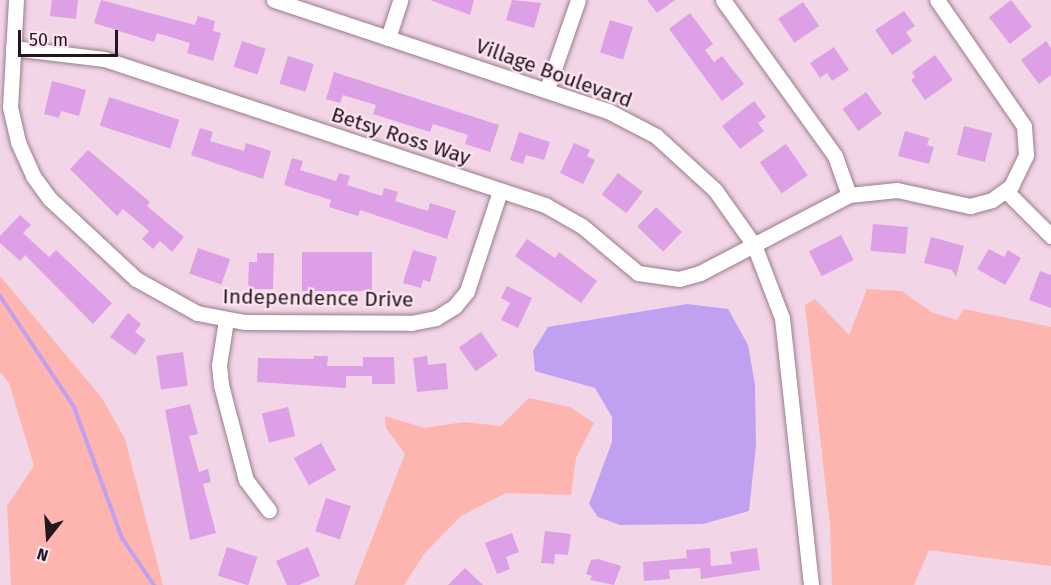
<!DOCTYPE html>
<style>
body{margin:0}
#map{position:relative;width:1051px;height:585px;overflow:hidden;background:#f2d5e6;font-family:"Fira Sans",sans-serif}
div>[style]{position:absolute}
[style*='--x']{left:calc(var(--x)*1px);top:calc(var(--y)*1px);width:calc(var(--w)*1px);rotate:calc(var(--a)*1deg)}
.green>*{inset:0;background:#feb5af}
.water>*{inset:0;background:#bfa0f1}
.stream>*{height:4px;margin:-2px;padding:0 2px;transform-origin:2px;border-radius:2px;background:#bfa0f1}
.building>*{inset:0;background:#dda0e7;transform-origin:0 0}
.roads{filter:drop-shadow(0 0 2px #987d8d) drop-shadow(0 0 2px #987d8d)}
.minor>*{height:15px;margin:-7.5px;padding:0 7.5px;transform-origin:7.5px;border-radius:7.5px;background:#fff}
span{translate:-50% -50%;white-space:nowrap;text-align:center;line-height:1.15;-webkit-text-stroke:4.5px #fce4f1;paint-order:stroke}
.street-label{font-size:21px;color:#22171d}
.north{position:absolute;left:18px;top:507px;width:60px;height:60px;-webkit-text-stroke:4px #fce4f1;paint-order:stroke;rotate:197deg;font-size:16px;font-weight:700;line-height:24px;text-align:center;color:#22171d}
.north::after{content:'';display:block;margin:auto;width:21px;height:27px;background:#22171d;clip-path:polygon(50% 0,100% 100%,50% 72%,0 100%)}
.scale{position:absolute;left:18px;top:30px;width:100px;height:27px;box-sizing:border-box;border:3px solid #22171d;border-top:0;padding-left:8px;font-size:18px;line-height:21px;white-space:nowrap;color:#22171d;-webkit-text-stroke:4px #fce4f1;paint-order:stroke}
</style>
<div id="map">
<div class="green">
<i style="clip-path:polygon(0 276px,102px 398px,125px 439px,163px 585px,11px 585px,7px 506px,34px 466px,9px 383px,0 372px)"></i>
<i style="clip-path:polygon(867px 289px,902px 291px,931px 312px,957px 320px,964px 309px,1051px 327px,1051px 566px,929px 550px,914px 585px,832px 585px,830px 524px,805px 305px,815px 299px,849px 335px)"></i>
<i style="clip-path:polygon(529px 398px,570px 407px,594px 423px,576px 458px,571px 495px,506px 493px,461px 516px,424px 554px,404px 585px,354px 585px,405px 454px,386px 428px,385px 416px,425px 428px,464px 422px,501px 426px)"></i>
</div>
<div class="water">
<i style="clip-path:polygon(687px 304px,728px 309px,748px 345px,755px 385px,756px 446px,749px 511px,703px 524px,620px 525px,598px 517px,589px 504px,612px 442px,612px 417px,595px 388px,535px 371px,533px 351px,548px 327px)"></i>
</div>
<div class="stream">
<i style="--x:0;--y:296;--w:133;--a:56.3"></i>
<i style="--x:74;--y:407;--w:140;--a:69.9"></i>
<i style="--x:122;--y:538;--w:57;--a:55.8"></i>
</div>
<div class="building">
<i style="clip-path:polygon(52px 0,78px 0,76px 19px,50px 16px)"></i>
<i style="clip-path:polygon(101px 0,195px 25px,198px 16px,215px 21px,213px 31px,221px 33px,213px 61px,187px 53px,190px 43px,157px 33px,154px 42px,94px 23px)"></i>
<i style="clip-path:polygon(430px 0,474px 0,470px 15px)"></i>
<i style="clip-path:polygon(512px 0,541px 3px,534px 28px,506px 20px)"></i>
<i style="clip-path:polygon(647px 0,675px 0,657px 13px)"></i>
<i style="left:1011px;top:0;width:34px;height:28px;rotate:52deg"></i>
<i style="left:803px;top:2px;width:29px;height:30px;rotate:56deg"></i>
<i style="clip-path:polygon(904px 11px,915px 26px,906px 32px,912px 41px,892px 55px,875px 30px)"></i>
<i style="clip-path:polygon(690px 13px,713px 44px,705px 50px,714px 62px,722px 56px,744px 84px,722px 101px,669px 29px)"></i>
<i style="left:610px;top:20px;width:24px;height:34px;rotate:17deg"></i>
<i style="left:242px;top:41px;width:25px;height:27px;rotate:18deg"></i>
<i style="clip-path:polygon(1046px 41px,1051px 48px,1051px 75px,1039px 84px,1021px 60px)"></i>
<i style="clip-path:polygon(834px 47px,849px 70px,832px 81px,827px 73px,820px 78px,810px 63px)"></i>
<i style="clip-path:polygon(935px 55px,953px 80px,925px 100px,911px 80px,915px 77px,912px 72px)"></i>
<i style="left:288px;top:56px;width:27px;height:29px;rotate:17deg"></i>
<i style="clip-path:polygon(334px 72px,499px 125px,490px 152px,465px 144px,468px 135px,433px 124px,430px 132px,373px 114px,376px 105px,343px 95px,340px 103px,326px 99px)"></i>
<i style="clip-path:polygon(52px 81px,86px 90px,79px 116px,61px 111px,59px 118px,44px 114px)"></i>
<i style="left:866px;top:92px;width:27px;height:29px;rotate:54deg"></i>
<i style="left:109px;top:97px;width:74px;height:30px;rotate:18deg"></i>
<i style="clip-path:polygon(754px 101px,766px 117px,758px 123px,764px 131px,740px 149px,722px 126px)"></i>
<i style="left:964px;top:126px;width:29px;height:30px;rotate:14deg"></i>
<i style="clip-path:polygon(200px 128px,213px 132px,210px 141px,244px 151px,246px 143px,271px 151px,263px 179px,191px 155px)"></i>
<i style="clip-path:polygon(905px 131px,929px 138px,927px 145px,934px 147px,929px 164px,898px 156px)"></i>
<i style="clip-path:polygon(519px 132px,550px 142px,544px 160px,526px 155px,523px 164px,510px 160px)"></i>
<i style="clip-path:polygon(574px 143px,590px 150px,587px 156px,595px 160px,583px 184px,560px 173px)"></i>
<i style="left:786px;top:144px;width:38px;height:32px;rotate:55deg"></i>
<i style="clip-path:polygon(88px 150px,150px 202px,147px 206px,184px 237px,172px 252px,160px 241px,153px 249px,142px 239px,149px 231px,123px 209px,117px 216px,70px 169px)"></i>
<i style="clip-path:polygon(292px 158px,303px 161px,300px 170px,336px 181px,339px 173px,350px 176px,347px 185px,382px 196px,384px 188px,398px 192px,395px 201px,428px 211px,430px 203px,456px 211px,447px 239px,360px 210px,358px 216px,329px 207px,331px 200px,284px 185px)"></i>
<i style="left:618px;top:173px;width:31px;height:27px;rotate:37deg"></i>
<i style="left:656px;top:207px;width:36px;height:27px;rotate:44deg"></i>
<i style="clip-path:polygon(20px 215px,31px 225px,23px 233px,49px 257px,56px 250px,112px 303px,93px 324px,25px 255px,20px 261px,0 243px,0 236px)"></i>
<i style="left:873px;top:224px;width:35px;height:27px;rotate:5deg"></i>
<i style="left:841px;top:235px;width:28px;height:36px;rotate:63deg"></i>
<i style="clip-path:polygon(931px 237px,964px 246px,956px 277px,952px 270px,924px 263px)"></i>
<i style="clip-path:polygon(527px 239px,555px 258px,559px 252px,597px 281px,581px 303px,515px 256px)"></i>
<i style="left:198px;top:248px;width:34px;height:27px;rotate:19deg"></i>
<i style="clip-path:polygon(989px 249px,1004px 257px,1008px 250px,1021px 258px,1005px 285px,977px 269px)"></i>
<i style="clip-path:polygon(413px 250px,437px 257px,430px 282px,423px 280px,421px 288px,403px 283px)"></i>
<i style="left:302px;top:252px;width:70px;height:39px"></i>
<i style="clip-path:polygon(257px 253px,274px 253px,273px 289px,248px 289px,249px 262px,257px 262px)"></i>
<i style="clip-path:polygon(1040px 271px,1051px 275px,1051px 308px,1029px 300px)"></i>
<i style="clip-path:polygon(507px 286px,532px 298px,518px 328px,501px 320px,510px 303px,501px 298px)"></i>
<i style="clip-path:polygon(128px 313px,141px 324px,135px 332px,146px 340px,135px 355px,110px 337px)"></i>
<i style="left:481px;top:332px;width:29px;height:27px;rotate:55deg"></i>
<i style="left:183px;top:352px;width:34px;height:27px;rotate:82deg"></i>
<i style="clip-path:polygon(314px 356px,328px 356px,327px 366px,363px 366px,363px 357px,394px 357px,395px 384px,372px 384px,372px 376px,346px 376px,346px 388px,257px 382px,258px 358px,314px 359px)"></i>
<i style="clip-path:polygon(427px 356px,428px 365px,446px 363px,448px 389px,417px 392px,413px 358px)"></i>
<i style="clip-path:polygon(190px 404px,198px 434px,189px 436px,199px 472px,208px 469px,211px 482px,203px 484px,216px 533px,190px 540px,165px 410px)"></i>
<i style="left:288px;top:407px;width:30px;height:27px;rotate:76deg"></i>
<i style="left:321px;top:443px;width:31px;height:31px;rotate:61deg"></i>
<i style="left:326px;top:498px;width:26px;height:35px;rotate:18deg"></i>
<i style="clip-path:polygon(545px 531px,571px 534px,568px 555px,555px 554px,554px 564px,541px 563px)"></i>
<i style="clip-path:polygon(512px 533px,519px 552px,506px 557px,510px 569px,497px 574px,485px 543px)"></i>
<i style="left:227px;top:547px;width:32px;height:30px;rotate:18deg"></i>
<i style="clip-path:polygon(308px 547px,320px 576px,299px 585px,287px 585px,276px 561px)"></i>
<i style="clip-path:polygon(710px 548px,711px 566px,732px 564px,730px 552px,757px 548px,760px 570px,701px 579px,700px 568px,669px 570px,670px 579px,644px 581px,643px 562px,687px 558px,686px 550px)"></i>
<i style="clip-path:polygon(598px 559px,621px 566px,614px 585px,590px 580px,592px 576px,586px 574px,591px 560px)"></i>
<i style="clip-path:polygon(465px 568px,483px 585px,448px 585px)"></i>
</div>
<div class="roads">
<div class="minor">
<i style="--x:16;--y:0;--w:107;--a:93.2"></i>
<i style="--x:10;--y:107;--w:36;--a:77"></i>
<i style="--x:18;--y:142;--w:37;--a:66"></i>
<i style="--x:33;--y:176;--w:29;--a:54"></i>
<i style="--x:50;--y:199;--w:117;--a:42.9"></i>
<i style="--x:136;--y:279;--w:70;--a:29.1"></i>
<i style="--x:197;--y:313;--w:49;--a:10.6"></i>
<i style="--x:245;--y:322;--w:166;--a:0.3"></i>
<i style="--x:411;--y:323;--w:25;--a:-11"></i>
<i style="--x:436;--y:318;--w:22;--a:-32"></i>
<i style="--x:455;--y:306;--w:19;--a:-51"></i>
<i style="--x:467;--y:291;--w:105;--a:-71.7"></i>
<i style="--x:274;--y:0;--w:352;--a:18.4"></i>
<i style="--x:608;--y:111;--w:54;--a:27.5"></i>
<i style="--x:656;--y:136;--w:80;--a:42.5"></i>
<i style="--x:715;--y:190;--w:67;--a:54.7"></i>
<i style="--x:754;--y:245;--w:78;--a:69"></i>
<i style="--x:782;--y:318;--w:269;--a:83.8"></i>
<i style="--x:723;--y:0;--w:192;--a:54.3"></i>
<i style="--x:835;--y:156;--w:41;--a:70.3"></i>
<i style="--x:388;--y:38;--w:40;--a:-72"></i>
<i style="--x:13;--y:48;--w:92;--a:6.9"></i>
<i style="--x:104;--y:59;--w:465;--a:18.3"></i>
<i style="--x:545;--y:205;--w:43;--a:29.6"></i>
<i style="--x:582;--y:226;--w:73;--a:40"></i>
<i style="--x:638;--y:273;--w:41;--a:8.3"></i>
<i style="--x:679;--y:279;--w:22;--a:-16"></i>
<i style="--x:700;--y:273;--w:168;--a:-27.6"></i>
<i style="--x:849;--y:195;--w:48;--a:-5.9"></i>
<i style="--x:897;--y:190;--w:75;--a:12.4"></i>
<i style="--x:970;--y:206;--w:23;--a:-15"></i>
<i style="--x:992;--y:200;--w:24;--a:-36"></i>
<i style="--x:1011;--y:186;--w:34;--a:-64"></i>
<i style="--x:1026;--y:155;--w:29;--a:-94"></i>
<i style="--x:1024;--y:126;--w:153;--a:-124.6"></i>
<i style="--x:547;--y:89;--w:94;--a:-70.8"></i>
<i style="--x:1006;--y:191;--w:64;--a:45"></i>
<i style="--x:226;--y:320;--w:46;--a:98.8"></i>
<i style="--x:219;--y:365;--w:20;--a:84"></i>
<i style="--x:221;--y:385;--w:98;--a:75.3"></i>
<i style="--x:246;--y:480;--w:38;--a:53"></i>
</div>
</div>
<div class="street-label">
<span style="left:554px;top:73px;rotate:20deg">Village Boulevard</span>
<span style="left:401px;top:136px;rotate:18deg">Betsy Ross Way</span>
<span style="left:318px;top:298px;rotate:1deg">Independence Drive</span>
</div>
<div class="north">N</div>
<div class="scale">50 m</div>
</div>
